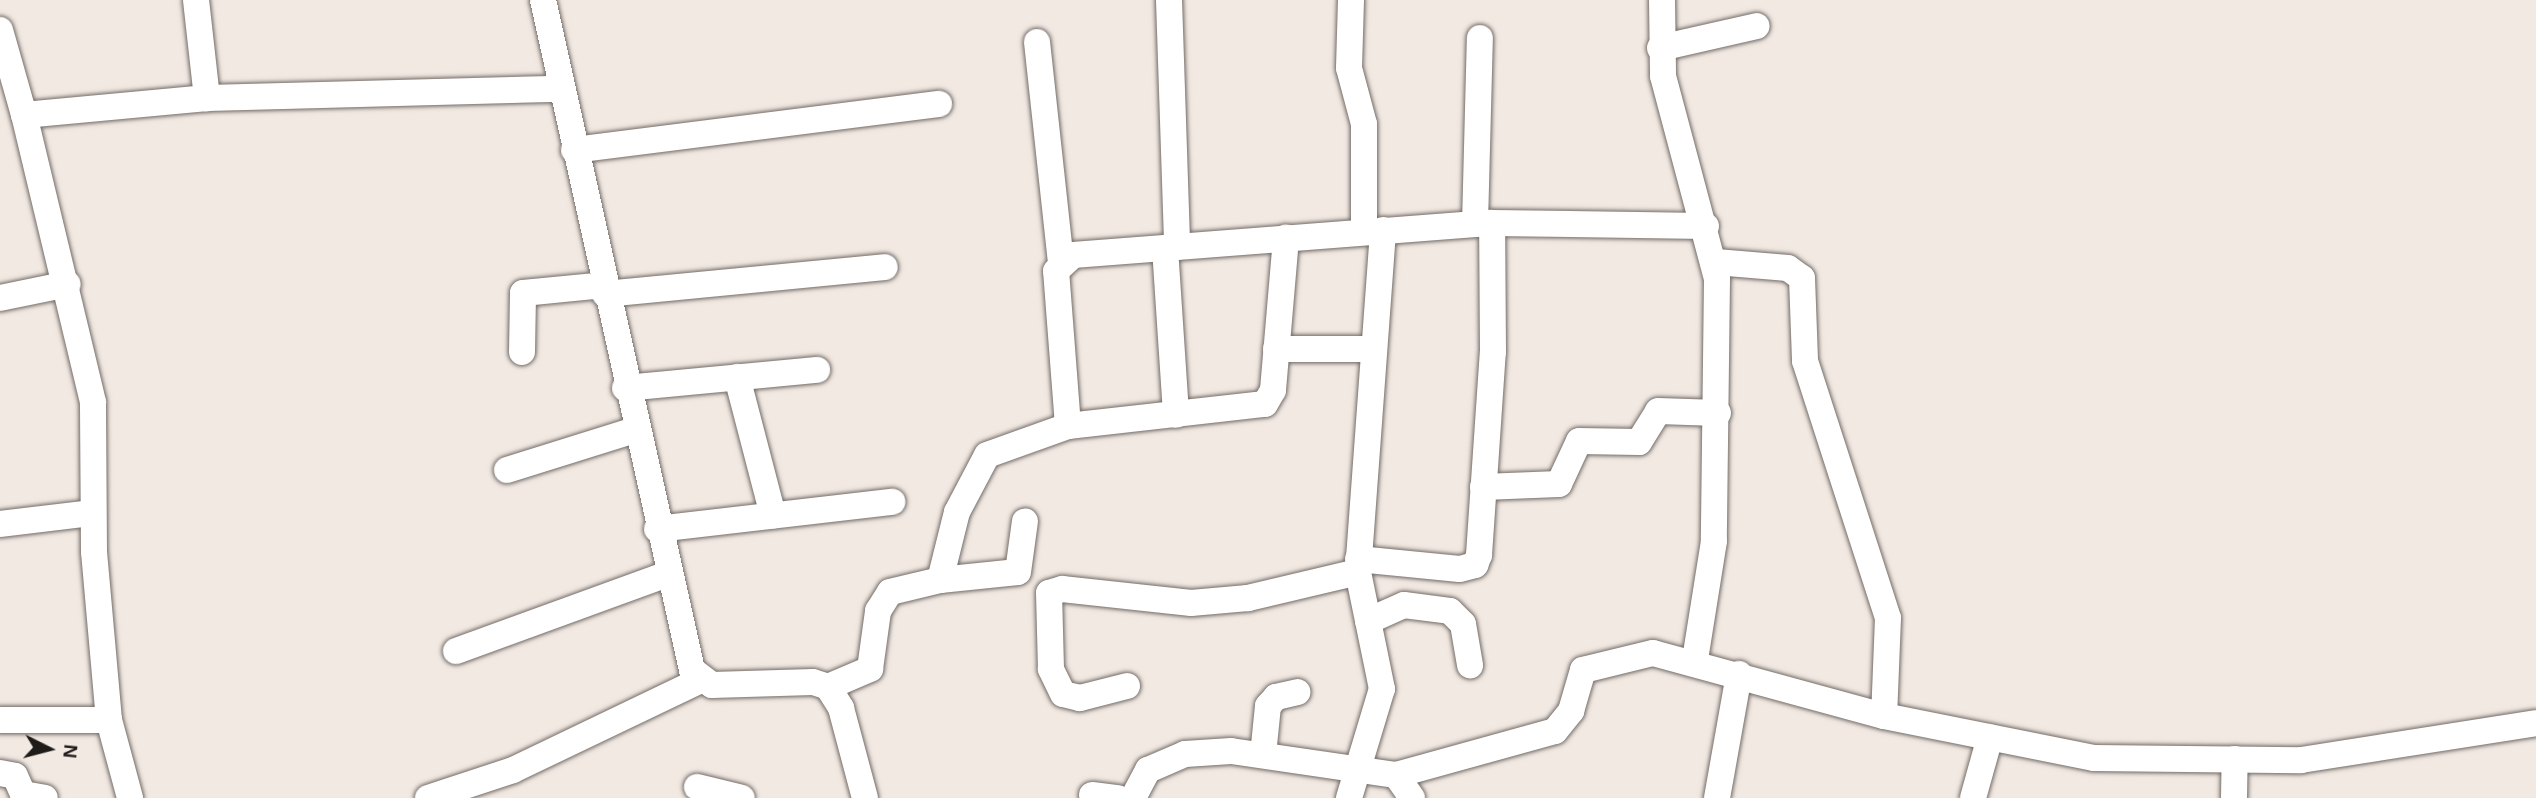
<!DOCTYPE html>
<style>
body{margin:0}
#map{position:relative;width:2536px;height:798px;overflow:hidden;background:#f2e9e3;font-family:Helvetica,sans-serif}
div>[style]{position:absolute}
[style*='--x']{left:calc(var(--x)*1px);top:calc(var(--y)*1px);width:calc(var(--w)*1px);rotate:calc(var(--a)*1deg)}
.roads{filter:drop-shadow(0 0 2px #736b66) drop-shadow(0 0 2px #736b66)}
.minor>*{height:26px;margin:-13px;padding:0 13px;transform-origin:13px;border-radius:13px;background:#fff}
span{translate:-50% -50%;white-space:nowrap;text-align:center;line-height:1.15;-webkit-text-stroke:6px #f2e9e3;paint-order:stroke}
.north{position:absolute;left:14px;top:714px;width:70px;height:70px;-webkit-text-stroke:5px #f2e9e3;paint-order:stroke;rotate:96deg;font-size:19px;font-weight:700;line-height:28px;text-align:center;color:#1e1b19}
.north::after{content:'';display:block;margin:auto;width:24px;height:32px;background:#1e1b19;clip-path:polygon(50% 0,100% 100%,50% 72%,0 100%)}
</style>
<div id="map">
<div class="roads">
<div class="minor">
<i style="--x:196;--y:0;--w:99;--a:83.6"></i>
<i style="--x:543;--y:0;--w:686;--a:77.46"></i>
<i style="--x:692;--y:670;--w:25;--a:37"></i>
<i style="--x:712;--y:685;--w:101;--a:-1.7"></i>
<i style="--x:813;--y:682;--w:16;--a:18"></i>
<i style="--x:828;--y:687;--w:25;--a:58"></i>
<i style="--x:841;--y:708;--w:93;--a:75.1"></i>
<i style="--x:1169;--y:0;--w:247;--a:88.1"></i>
<i style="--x:1351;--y:0;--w:68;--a:91.7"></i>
<i style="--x:1349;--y:68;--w:58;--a:75"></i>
<i style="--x:1364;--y:124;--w:108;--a:90"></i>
<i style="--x:1662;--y:0;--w:76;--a:89.2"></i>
<i style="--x:1663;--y:76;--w:210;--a:75.1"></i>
<i style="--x:1717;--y:279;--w:262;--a:90.7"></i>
<i style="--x:1714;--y:541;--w:121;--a:99.1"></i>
<i style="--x:0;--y:30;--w:88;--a:74.2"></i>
<i style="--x:1037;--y:42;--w:221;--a:83.8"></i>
<i style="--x:1660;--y:48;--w:99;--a:-12.8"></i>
<i style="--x:574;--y:150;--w:368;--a:-7.2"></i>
<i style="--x:1475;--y:224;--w:186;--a:-88.5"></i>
<i style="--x:1165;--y:248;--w:167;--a:86.2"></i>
<i style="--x:1716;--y:262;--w:72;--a:4.8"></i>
<i style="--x:1788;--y:268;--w:17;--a:36"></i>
<i style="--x:1802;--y:278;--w:83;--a:87.9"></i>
<i style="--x:1805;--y:361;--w:270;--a:72.1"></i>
<i style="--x:1888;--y:618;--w:98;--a:92.3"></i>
<i style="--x:605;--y:294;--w:281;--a:-5.5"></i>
<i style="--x:0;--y:298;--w:69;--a:-11.6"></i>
<i style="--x:1276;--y:349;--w:98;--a:0"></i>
<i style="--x:522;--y:352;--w:59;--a:-89"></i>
<i style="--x:523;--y:293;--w:81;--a:-5.6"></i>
<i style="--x:737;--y:377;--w:143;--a:75.4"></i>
<i style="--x:625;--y:388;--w:193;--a:-5.4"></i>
<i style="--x:1068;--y:426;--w:198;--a:-6.4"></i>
<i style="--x:1265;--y:404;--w:16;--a:-60"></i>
<i style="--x:1273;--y:390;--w:153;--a:-85.1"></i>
<i style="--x:507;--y:470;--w:134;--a:-17.4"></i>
<i style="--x:1483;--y:487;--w:76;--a:-2.3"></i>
<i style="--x:1559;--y:484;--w:47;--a:-65.1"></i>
<i style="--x:1579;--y:441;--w:60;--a:1"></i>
<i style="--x:1639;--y:442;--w:36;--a:-58"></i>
<i style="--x:1658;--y:411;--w:60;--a:1.9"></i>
<i style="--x:0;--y:524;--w:93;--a:-6.8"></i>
<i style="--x:657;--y:529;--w:237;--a:-6.6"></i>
<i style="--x:1358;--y:559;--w:102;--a:5.6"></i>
<i style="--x:1460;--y:569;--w:16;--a:-15"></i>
<i style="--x:1475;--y:565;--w:11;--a:-68"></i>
<i style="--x:1479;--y:555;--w:203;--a:-86.1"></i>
<i style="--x:1493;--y:352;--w:129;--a:-90.4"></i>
<i style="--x:940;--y:580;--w:78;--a:-5.9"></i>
<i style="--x:1018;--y:572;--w:51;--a:-82.2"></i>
<i style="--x:1368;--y:621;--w:39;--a:-24"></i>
<i style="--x:1404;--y:605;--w:46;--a:7.4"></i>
<i style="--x:1450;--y:611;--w:18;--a:45"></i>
<i style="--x:1463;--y:624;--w:42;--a:80.3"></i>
<i style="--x:456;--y:651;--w:225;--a:-20"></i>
<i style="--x:1127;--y:686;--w:49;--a:165.7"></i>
<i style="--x:1080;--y:698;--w:17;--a:-167"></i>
<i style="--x:1063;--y:694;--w:28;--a:-116"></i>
<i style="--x:1051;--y:669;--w:76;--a:-91.5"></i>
<i style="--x:1049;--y:593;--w:14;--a:-17"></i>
<i style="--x:1062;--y:589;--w:130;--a:6.2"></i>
<i style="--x:1191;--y:603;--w:57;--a:-5"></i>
<i style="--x:1248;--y:598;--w:113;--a:-13.3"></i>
<i style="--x:828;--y:687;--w:46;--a:-23.2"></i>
<i style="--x:870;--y:669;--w:59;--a:-82.1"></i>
<i style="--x:878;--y:611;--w:22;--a:-58"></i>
<i style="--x:890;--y:592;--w:51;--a:-13.5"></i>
<i style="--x:940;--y:580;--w:70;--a:-76"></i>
<i style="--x:957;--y:512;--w:64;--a:-62.2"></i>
<i style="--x:987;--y:455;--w:86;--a:-19.7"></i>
<i style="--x:1068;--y:426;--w:155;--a:-94.4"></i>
<i style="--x:1056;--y:271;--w:23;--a:-43"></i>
<i style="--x:1073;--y:255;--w:420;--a:-4.4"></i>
<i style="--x:1492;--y:223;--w:214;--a:0.8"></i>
<i style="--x:0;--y:720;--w:109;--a:0"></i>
<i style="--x:109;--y:720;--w:81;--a:74.9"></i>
<i style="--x:109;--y:720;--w:169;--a:-95.1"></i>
<i style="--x:94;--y:552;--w:150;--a:-90.4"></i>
<i style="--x:93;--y:402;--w:295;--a:-103.5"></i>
<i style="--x:24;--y:115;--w:184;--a:-5.3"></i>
<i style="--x:207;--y:98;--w:354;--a:-1.5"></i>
<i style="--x:1263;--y:755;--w:49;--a:-84.2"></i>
<i style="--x:1268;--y:706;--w:12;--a:-48"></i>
<i style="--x:1276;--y:697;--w:22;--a:-13"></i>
<i style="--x:0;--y:773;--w:15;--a:11"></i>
<i style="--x:15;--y:776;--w:20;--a:66"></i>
<i style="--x:23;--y:794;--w:22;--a:10"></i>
<i style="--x:1396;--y:775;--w:28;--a:55"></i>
<i style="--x:697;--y:787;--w:46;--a:13.7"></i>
<i style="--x:1092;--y:795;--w:26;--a:7"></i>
<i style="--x:428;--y:798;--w:89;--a:-18.2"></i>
<i style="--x:513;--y:770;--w:208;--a:-25.6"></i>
<i style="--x:1133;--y:798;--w:32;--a:-62"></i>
<i style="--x:1148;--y:770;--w:40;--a:-23.4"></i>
<i style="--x:1185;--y:754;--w:46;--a:-3.7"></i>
<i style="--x:1231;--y:751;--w:167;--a:8.3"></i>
<i style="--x:1396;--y:775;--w:165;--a:-15.5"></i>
<i style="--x:1555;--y:731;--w:26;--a:-51"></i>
<i style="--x:1571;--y:711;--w:43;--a:-73.7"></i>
<i style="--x:1583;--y:670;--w:72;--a:-13.7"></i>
<i style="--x:1653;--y:653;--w:239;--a:15.3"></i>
<i style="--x:1884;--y:716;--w:214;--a:11.3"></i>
<i style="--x:2094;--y:758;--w:207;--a:0.6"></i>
<i style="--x:2301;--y:760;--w:238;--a:-8.9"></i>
<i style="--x:1349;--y:798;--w:114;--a:-73.2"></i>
<i style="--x:1382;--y:689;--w:119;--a:-101.6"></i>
<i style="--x:1358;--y:572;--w:343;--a:-85.8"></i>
<i style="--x:1717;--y:798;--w:126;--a:-79.9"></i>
<i style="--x:1973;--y:798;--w:63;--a:-74.4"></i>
<i style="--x:2234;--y:798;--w:39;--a:-89"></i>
</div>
</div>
<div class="north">N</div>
</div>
